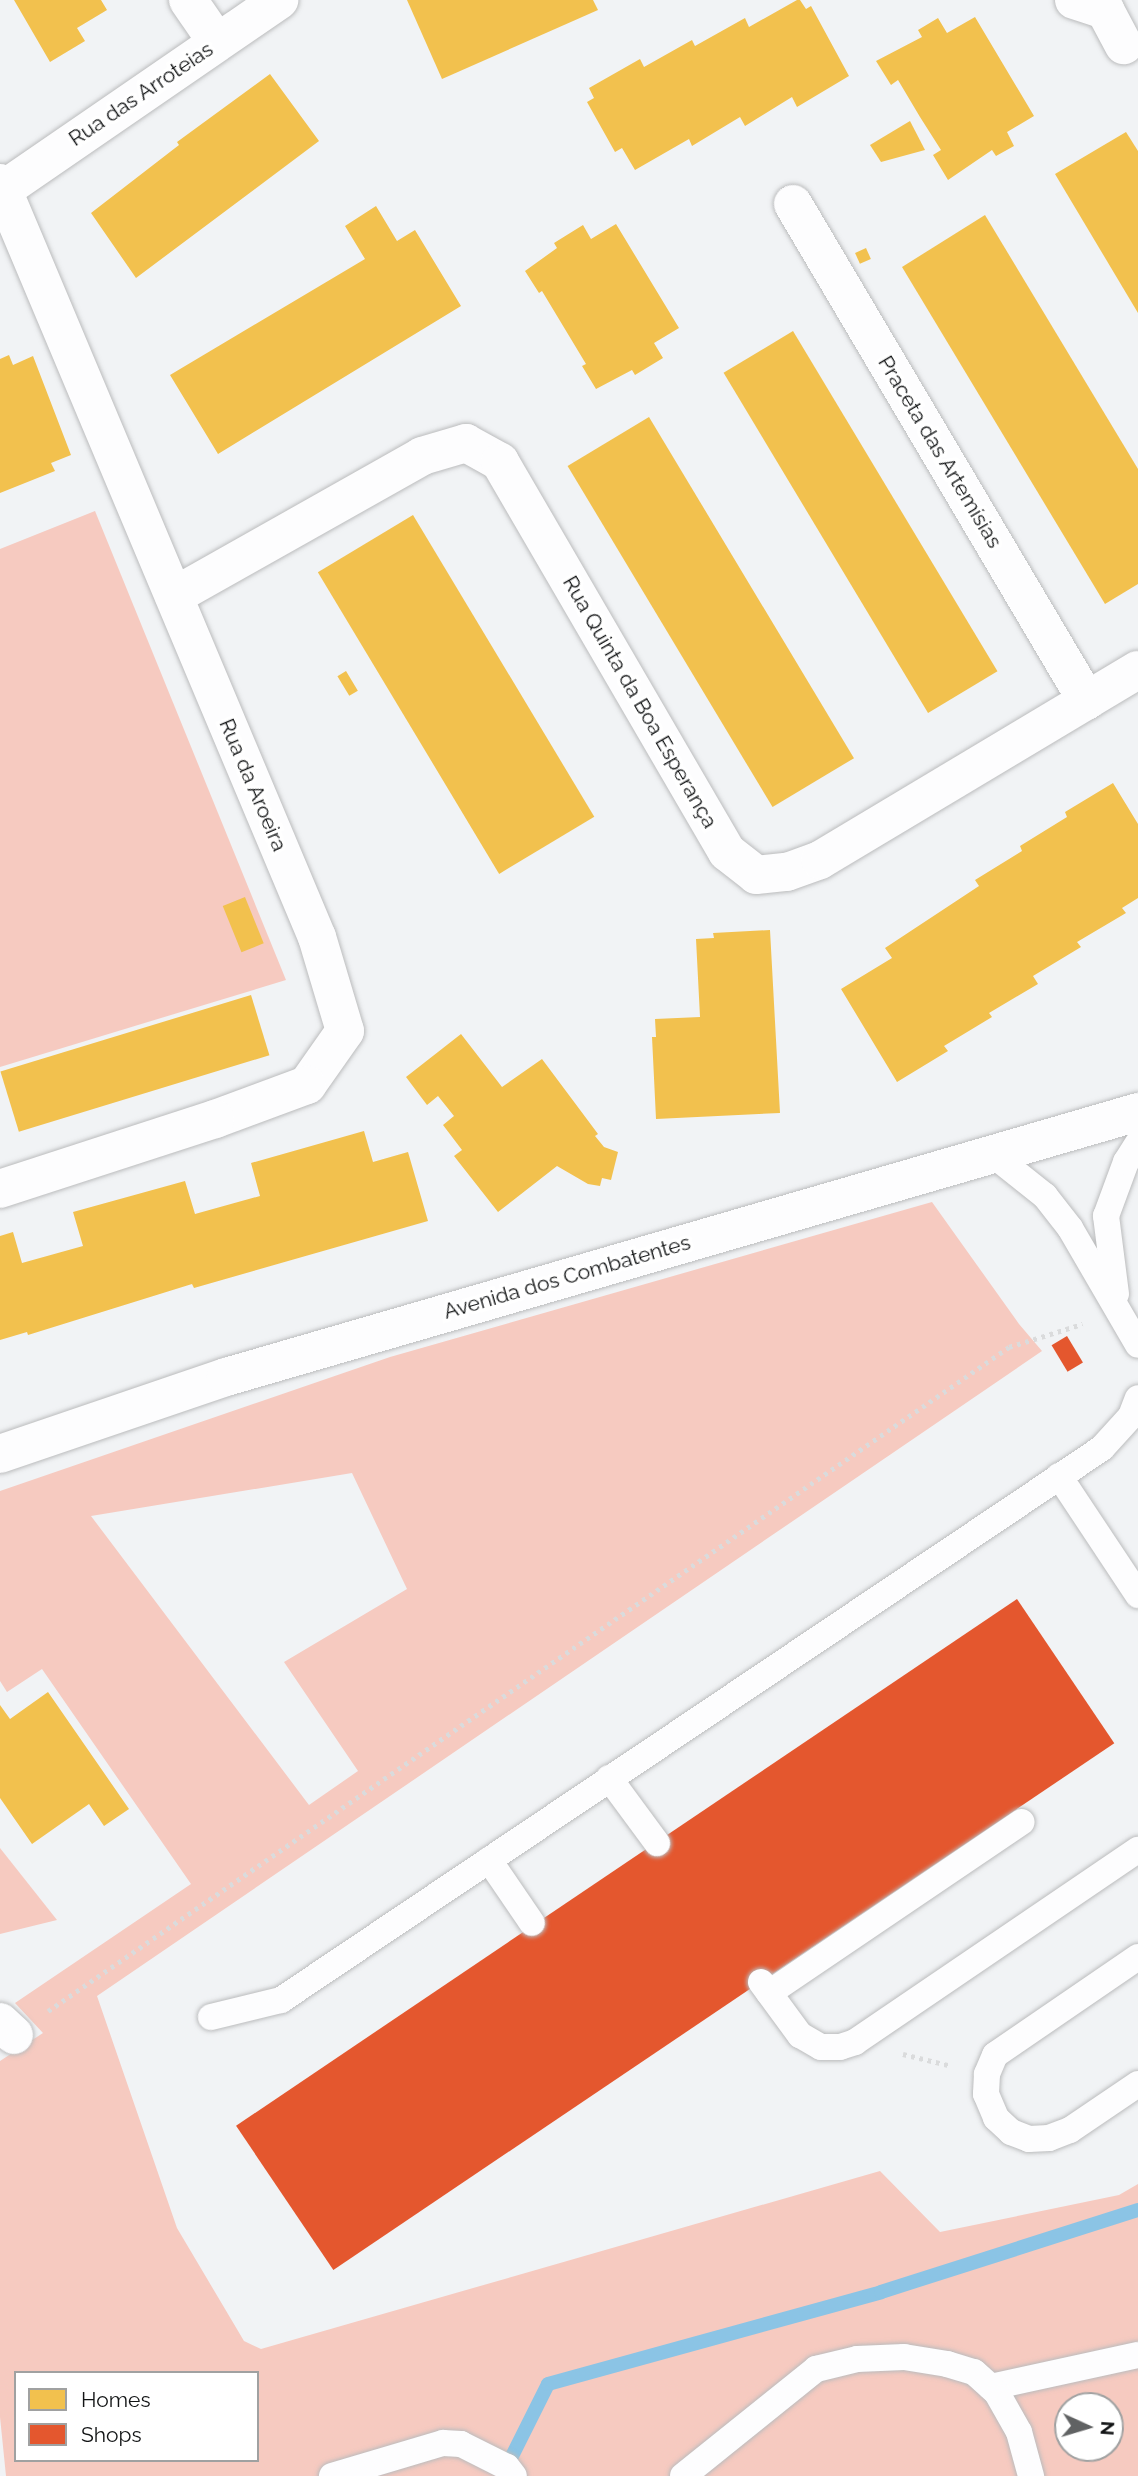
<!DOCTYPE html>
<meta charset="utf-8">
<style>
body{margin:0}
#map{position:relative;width:1138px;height:2476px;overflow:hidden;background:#f1f3f5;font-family:Raleway,sans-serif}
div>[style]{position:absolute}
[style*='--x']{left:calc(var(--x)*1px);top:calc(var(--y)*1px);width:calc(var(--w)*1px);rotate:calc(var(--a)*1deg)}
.green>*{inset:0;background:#f6cac0}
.homes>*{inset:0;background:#f2c14e;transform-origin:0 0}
.shops>*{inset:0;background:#e4572e;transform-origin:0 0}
.stream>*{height:14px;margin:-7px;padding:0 7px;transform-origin:7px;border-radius:7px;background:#8bc4e5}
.path>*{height:4.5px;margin-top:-2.25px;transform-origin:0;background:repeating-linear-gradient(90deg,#dadbdc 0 3.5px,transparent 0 8.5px)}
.roads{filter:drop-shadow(0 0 2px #bbbcbd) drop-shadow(0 0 2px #bbbcbd)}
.service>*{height:26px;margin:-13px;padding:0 13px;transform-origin:13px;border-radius:13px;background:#fdfdfe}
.minor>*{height:38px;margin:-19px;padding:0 19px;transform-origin:19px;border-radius:19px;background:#fdfdfe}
.tertiary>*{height:38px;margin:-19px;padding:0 19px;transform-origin:19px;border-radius:19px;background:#fdfdfe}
span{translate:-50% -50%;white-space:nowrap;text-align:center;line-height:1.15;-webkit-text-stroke:7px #fff;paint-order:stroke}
.street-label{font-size:21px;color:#121415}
.legend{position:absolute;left:14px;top:2371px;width:245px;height:91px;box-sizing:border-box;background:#fff;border:2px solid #a0a1a1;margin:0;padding:9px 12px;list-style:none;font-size:21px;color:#121415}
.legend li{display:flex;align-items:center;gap:14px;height:35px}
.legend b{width:35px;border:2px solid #a0a1a1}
.north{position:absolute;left:1054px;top:2392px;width:70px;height:70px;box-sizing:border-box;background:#fff;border:2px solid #a0a1a1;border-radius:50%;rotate:94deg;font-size:19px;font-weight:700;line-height:28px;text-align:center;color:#121415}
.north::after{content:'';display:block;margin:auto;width:24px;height:32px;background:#606263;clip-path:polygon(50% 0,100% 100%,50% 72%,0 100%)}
</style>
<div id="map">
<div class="green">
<i style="clip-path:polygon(95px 511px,286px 980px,0 1067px,0 549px)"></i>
<i style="clip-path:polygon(evenodd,932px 1202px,1019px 1324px,1042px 1351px,97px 1996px,177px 2228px,244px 2341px,261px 2349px,880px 2171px,940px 2232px,1119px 2195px,1138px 2184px,1138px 2476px,6px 2476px,0 2417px,0 2061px,43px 2033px,15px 2003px,191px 1884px,42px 1669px,7px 1692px,0 1681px,0 1491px,390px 1357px,932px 1202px,352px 1473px,407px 1589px,284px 1662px,358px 1771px,309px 1805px,91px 1516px,352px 1473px,932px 1202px,16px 2373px,257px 2373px,257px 2460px,16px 2460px,16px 2373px,932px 1202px,1068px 2406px,1110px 2406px,1110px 2448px,1068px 2448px,1068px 2406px)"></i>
<i style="clip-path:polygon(0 1848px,57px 1920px,0 1934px)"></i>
</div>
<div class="homes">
<i style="clip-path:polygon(14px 0,101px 0,107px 10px,77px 28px,85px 41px,50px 62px)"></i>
<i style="clip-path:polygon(407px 0,593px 0,598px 10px,442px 79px)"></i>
<i style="clip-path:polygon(797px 0,800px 0,806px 9px,811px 6px,849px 76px,797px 107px,792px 97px,745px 126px,740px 117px,692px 146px,689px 139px,635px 170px,622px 148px,615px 152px,587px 102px,594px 98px,589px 88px,640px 59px,644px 67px,692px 40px,695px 46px,745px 18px,749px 27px)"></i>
<i style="clip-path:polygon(975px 17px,1034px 116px,1007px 132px,1014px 146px,996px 156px,992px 150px,948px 180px,933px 155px,941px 150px,920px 117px,898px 80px,891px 85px,876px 61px,922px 37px,918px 30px,938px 18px,947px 33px)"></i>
<i style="clip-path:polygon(270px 74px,319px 141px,136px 278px,91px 213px,179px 145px,177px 142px)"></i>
<i style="clip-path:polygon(910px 121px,925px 150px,881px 162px,870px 145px)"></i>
<i style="clip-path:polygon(1126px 132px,1138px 151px,1138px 313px,1055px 174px)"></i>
<i style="clip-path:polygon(376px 206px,397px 241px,415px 230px,461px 306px,218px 454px,170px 375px,365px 259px,345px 226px)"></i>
<i style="clip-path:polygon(985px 215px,1138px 469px,1138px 584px,1105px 604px,902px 267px)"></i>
<i style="clip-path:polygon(616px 224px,679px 328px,654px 343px,663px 358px,635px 375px,632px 370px,596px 389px,582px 366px,586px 364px,542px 291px,539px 293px,525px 271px,557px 248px,554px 243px,583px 225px,591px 239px)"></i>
<i style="left:866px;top:248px;width:12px;height:12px;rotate:66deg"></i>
<i style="left:793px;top:331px;width:397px;height:81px;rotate:59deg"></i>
<i style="clip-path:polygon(9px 355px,13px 365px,33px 356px,71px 455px,51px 463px,55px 471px,0 493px,0 359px)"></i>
<i style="left:649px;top:417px;width:398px;height:95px;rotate:59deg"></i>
<i style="left:413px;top:515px;width:352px;height:111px;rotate:59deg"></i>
<i style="left:346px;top:671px;width:23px;height:10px;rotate:59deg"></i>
<i style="clip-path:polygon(1113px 783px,1138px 824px,1138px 898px,1122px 908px,1126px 913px,1077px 942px,1081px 947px,1033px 976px,1038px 984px,989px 1013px,992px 1017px,944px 1046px,948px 1051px,897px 1082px,841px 989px,892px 958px,885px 948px,979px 886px,975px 880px,1022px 851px,1020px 846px,1067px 817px,1065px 812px)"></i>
<i style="left:245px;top:897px;width:50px;height:24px;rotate:68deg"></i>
<i style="clip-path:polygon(770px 930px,780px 1113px,656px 1119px,652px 1037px,656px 1037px,655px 1019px,700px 1017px,696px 939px,714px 938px,713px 933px)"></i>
<i style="left:251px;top:995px;width:63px;height:262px;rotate:73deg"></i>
<i style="clip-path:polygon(461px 1034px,502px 1087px,542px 1059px,598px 1134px,595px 1136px,604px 1147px,618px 1152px,611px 1180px,602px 1178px,600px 1186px,588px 1184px,557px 1166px,498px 1212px,454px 1156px,462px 1150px,443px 1125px,454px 1116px,438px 1096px,427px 1105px,406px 1077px)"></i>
<i style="clip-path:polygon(364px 1131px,373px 1162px,408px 1152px,428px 1221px,194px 1288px,192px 1284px,28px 1335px,27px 1332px,0 1340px,0 1236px,13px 1232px,22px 1263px,83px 1246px,73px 1212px,185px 1181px,195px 1214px,260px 1196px,251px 1163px)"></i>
<i style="clip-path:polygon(48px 1692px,129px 1809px,104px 1826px,89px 1804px,32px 1844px,0 1798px,0 1705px,10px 1719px)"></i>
</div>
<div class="shops">
<i style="left:1067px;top:1336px;width:31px;height:18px;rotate:59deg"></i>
<i style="left:1017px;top:1599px;width:174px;height:942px;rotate:56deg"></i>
</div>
<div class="stream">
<i style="--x:504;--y:2472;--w:98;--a:-63.4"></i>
<i style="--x:548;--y:2384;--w:345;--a:-15.4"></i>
<i style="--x:881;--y:2292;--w:270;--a:-17.7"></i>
</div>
<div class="path">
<i style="--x:48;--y:2011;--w:1168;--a:-34.64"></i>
<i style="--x:1009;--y:1347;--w:77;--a:-17.5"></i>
<i style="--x:903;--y:2054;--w:50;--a:13.8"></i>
</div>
<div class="roads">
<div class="service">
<i style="--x:991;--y:1153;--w:69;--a:38.5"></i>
<i style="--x:1045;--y:1196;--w:41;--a:52"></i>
<i style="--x:1070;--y:1228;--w:135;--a:59.8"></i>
<i style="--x:1116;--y:1294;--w:79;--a:-97.3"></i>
<i style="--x:1106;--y:1216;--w:58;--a:-69.7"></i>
<i style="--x:1126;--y:1162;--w:22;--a:-58"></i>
<i style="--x:1059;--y:1476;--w:143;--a:56.4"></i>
<i style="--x:609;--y:1778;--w:81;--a:53.6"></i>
<i style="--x:489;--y:1860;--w:76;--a:55.7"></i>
<i style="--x:1138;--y:1957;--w:173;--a:145.6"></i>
<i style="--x:995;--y:2055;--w:21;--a:113"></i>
<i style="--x:987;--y:2074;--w:20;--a:93"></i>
<i style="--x:986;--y:2094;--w:26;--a:67"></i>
<i style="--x:996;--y:2118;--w:21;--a:43"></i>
<i style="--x:1011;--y:2132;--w:19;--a:21"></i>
<i style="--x:1029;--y:2139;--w:20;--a:-3"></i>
<i style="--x:1049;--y:2138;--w:22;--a:-21"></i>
<i style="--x:1070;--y:2130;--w:82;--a:-34.1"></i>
<i style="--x:761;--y:1982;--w:66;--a:53.7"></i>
<i style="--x:800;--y:2035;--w:24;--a:30"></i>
<i style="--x:821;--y:2047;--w:19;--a:0"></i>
<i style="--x:840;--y:2047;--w:16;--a:-18"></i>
<i style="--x:855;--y:2042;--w:342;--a:-34.2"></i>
<i style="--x:769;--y:1993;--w:305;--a:-34.1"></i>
<i style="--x:211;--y:2017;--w:72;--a:-13.7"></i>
<i style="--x:281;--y:2000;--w:989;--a:-33.91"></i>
<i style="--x:1102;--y:1448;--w:43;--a:-47.8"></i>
<i style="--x:1131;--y:1416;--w:19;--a:-69"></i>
<i style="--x:991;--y:2387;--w:150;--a:-12.3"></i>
<i style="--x:332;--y:2476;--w:116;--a:-16.6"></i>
<i style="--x:443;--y:2443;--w:18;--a:3"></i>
<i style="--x:461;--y:2444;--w:51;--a:26.6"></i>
<i style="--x:507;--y:2467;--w:11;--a:52"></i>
<i style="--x:683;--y:2476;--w:171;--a:-38.8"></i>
<i style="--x:816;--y:2369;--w:42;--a:-13.7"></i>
<i style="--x:857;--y:2359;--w:47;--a:-2.4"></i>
<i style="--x:904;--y:2357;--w:44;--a:9.2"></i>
<i style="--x:947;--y:2364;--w:28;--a:17"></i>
<i style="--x:974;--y:2372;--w:31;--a:42"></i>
<i style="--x:997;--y:2393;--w:45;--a:60.6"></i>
<i style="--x:1019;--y:2432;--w:46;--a:74.7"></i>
</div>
<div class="minor">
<i style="--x:188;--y:0;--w:51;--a:55.4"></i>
<i style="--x:1074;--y:0;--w:33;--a:18"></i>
<i style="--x:1105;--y:10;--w:40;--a:62"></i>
<i style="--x:0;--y:183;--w:818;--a:67.2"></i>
<i style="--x:317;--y:937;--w:98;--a:73.4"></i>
<i style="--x:345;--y:1031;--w:66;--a:125.1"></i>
<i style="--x:307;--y:1085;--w:98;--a:159.7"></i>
<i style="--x:215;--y:1119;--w:226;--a:162"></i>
<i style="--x:0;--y:192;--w:339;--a:-34.5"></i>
<i style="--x:793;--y:204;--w:577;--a:59.39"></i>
<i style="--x:174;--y:596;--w:285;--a:-29.4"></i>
<i style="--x:422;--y:456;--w:46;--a:-16.5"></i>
<i style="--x:466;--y:443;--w:39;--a:29"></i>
<i style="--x:500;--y:462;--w:451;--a:59.8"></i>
<i style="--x:727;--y:852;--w:37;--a:38"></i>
<i style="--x:756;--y:875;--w:31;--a:-6"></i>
<i style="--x:787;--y:872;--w:35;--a:-20"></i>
<i style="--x:820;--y:860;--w:370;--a:-30.9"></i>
<i style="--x:0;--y:2022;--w:19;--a:43"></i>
</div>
<div class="tertiary">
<i style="--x:0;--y:1454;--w:239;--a:-18.8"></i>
<i style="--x:226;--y:1377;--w:950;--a:-16.2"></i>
</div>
</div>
<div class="street-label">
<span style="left:141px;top:94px;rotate:-34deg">Rua das Arroteias</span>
<span style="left:940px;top:452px;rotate:59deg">Praceta das Artemísias</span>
<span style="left:640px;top:702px;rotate:60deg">Rua Quinta da Boa Esperança</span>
<span style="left:253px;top:785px;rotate:67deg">Rua da Aroeira</span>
<span style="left:567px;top:1277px;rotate:-16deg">Avenida dos Combatentes</span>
</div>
<ul class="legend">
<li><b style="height:19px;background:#f2c14e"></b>Homes</li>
<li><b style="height:19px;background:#e4572e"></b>Shops</li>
</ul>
<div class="north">N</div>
</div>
